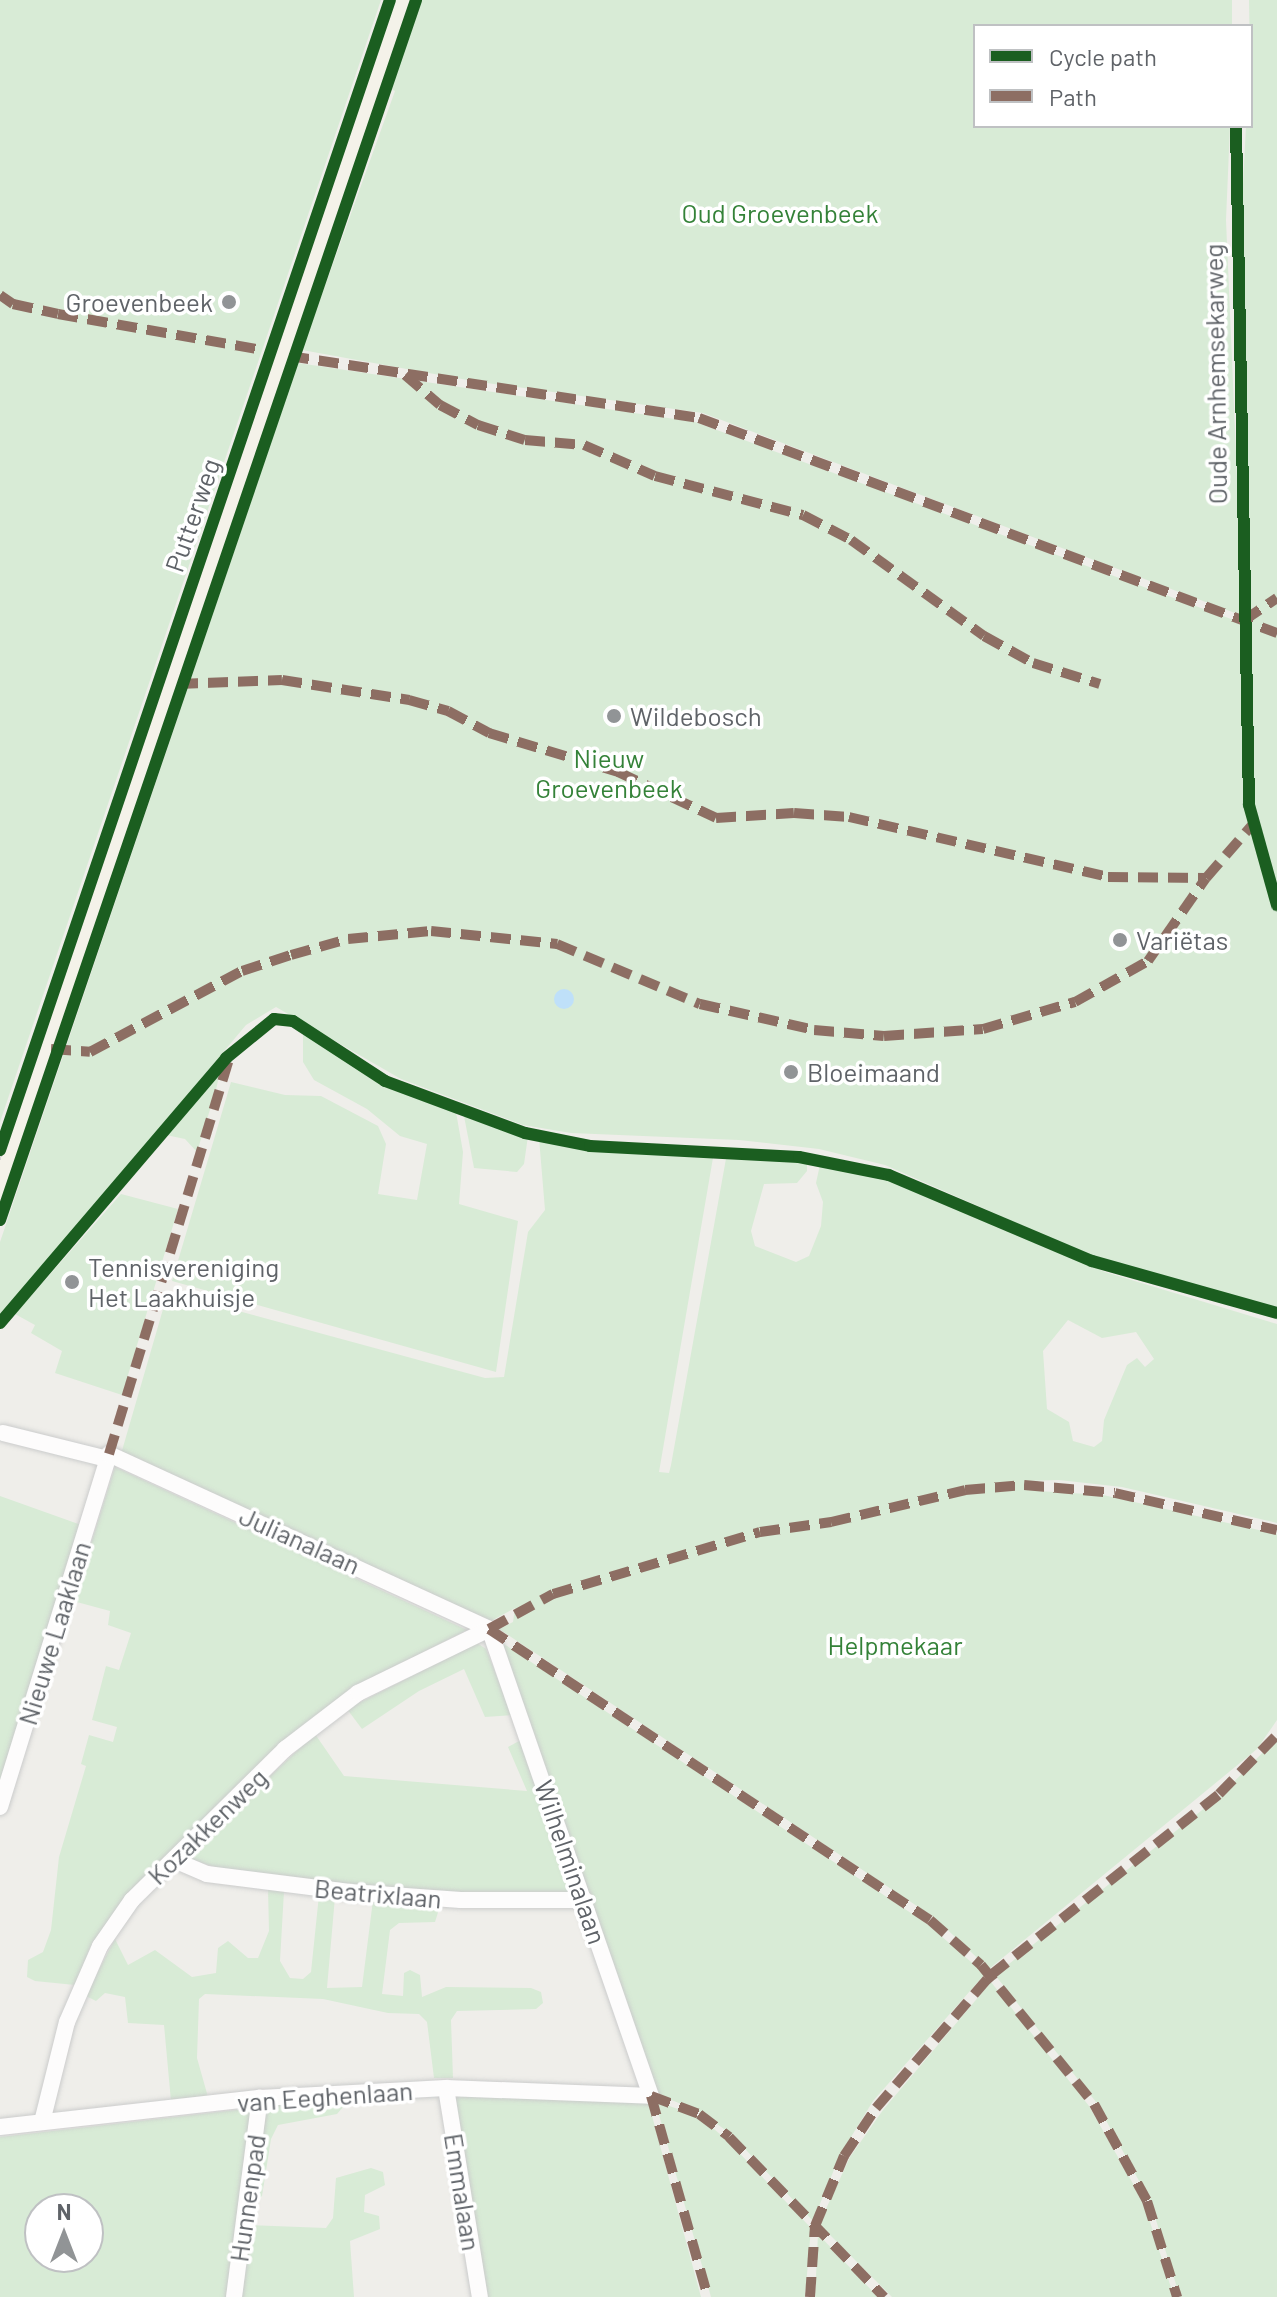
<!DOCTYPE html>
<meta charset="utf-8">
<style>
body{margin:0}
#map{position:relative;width:1277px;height:2297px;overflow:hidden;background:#efeeea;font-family:Barlow,sans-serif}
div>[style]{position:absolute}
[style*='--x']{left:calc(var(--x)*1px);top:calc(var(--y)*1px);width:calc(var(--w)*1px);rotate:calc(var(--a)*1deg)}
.green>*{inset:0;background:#d8ebd6}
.water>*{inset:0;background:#bfe0f9}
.round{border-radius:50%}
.roads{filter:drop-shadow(0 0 2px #cbcccc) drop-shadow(0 0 2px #cbcccc)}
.minor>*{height:16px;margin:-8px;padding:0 8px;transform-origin:8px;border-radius:8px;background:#fdfcfc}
.major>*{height:20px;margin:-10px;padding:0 10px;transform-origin:10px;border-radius:10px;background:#f4f2e9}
.quiet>*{height:10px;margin-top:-5px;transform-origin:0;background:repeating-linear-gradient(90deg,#8d6e63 0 20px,transparent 0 30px)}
.cycleway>*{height:12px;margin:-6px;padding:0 6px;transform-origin:6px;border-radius:6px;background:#1b5e20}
.dots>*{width:22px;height:22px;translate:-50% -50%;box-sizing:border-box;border:4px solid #fff;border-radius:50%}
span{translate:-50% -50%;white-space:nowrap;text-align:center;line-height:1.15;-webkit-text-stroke:7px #fff;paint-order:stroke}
.park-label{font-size:26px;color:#348238}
.poi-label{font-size:26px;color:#5f6368}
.right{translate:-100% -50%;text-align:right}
.left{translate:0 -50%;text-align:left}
.street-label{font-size:26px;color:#5f6368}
.legend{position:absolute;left:973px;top:24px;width:280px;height:104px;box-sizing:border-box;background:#fff;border:2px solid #bfc1c3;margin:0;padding:10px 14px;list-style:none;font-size:24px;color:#5f6368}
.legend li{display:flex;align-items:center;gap:16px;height:40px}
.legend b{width:40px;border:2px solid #bfc1c3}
.north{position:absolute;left:24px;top:2193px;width:80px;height:80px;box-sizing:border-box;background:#fff;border:2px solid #bfc1c3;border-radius:50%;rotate:0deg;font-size:22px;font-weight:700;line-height:32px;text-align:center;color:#5f6368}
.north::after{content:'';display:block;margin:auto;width:28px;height:36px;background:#919496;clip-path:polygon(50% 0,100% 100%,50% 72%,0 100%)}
</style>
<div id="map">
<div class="green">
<i style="clip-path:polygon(0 0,381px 0,0 1122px)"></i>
<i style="clip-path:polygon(422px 0,1232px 0,1232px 26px,975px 26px,975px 126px,1230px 126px,1226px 220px,1243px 616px,703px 413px,473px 381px,302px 350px,395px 91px,391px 89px)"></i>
<i style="clip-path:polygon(1249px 0,1277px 0,1277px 1314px,1087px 1254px,885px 1165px,819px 1149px,739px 1140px,571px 1133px,523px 1125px,401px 1079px,276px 1007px,246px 1025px,0 1318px,0 1242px,298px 363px,695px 422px,1250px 626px,1240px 243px,1246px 126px,1251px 126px)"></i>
<i style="clip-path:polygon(303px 1030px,361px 1069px,456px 1112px,463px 1152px,459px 1204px,518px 1221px,496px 1372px,172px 1281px,231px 1082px,285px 1095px,321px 1096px,378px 1126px,386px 1144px,378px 1194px,417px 1200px,427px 1144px,400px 1136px,367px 1109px,314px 1080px,303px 1062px)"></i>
<i style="clip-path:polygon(220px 1071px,216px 1090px,197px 1152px,185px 1139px,166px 1135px)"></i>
<i style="clip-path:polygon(464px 1116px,528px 1136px,524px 1164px,517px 1172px,474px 1168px)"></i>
<i style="clip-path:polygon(evenodd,539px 1138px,714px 1152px,659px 1472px,669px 1473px,671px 1465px,727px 1153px,807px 1158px,807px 1171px,797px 1183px,764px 1184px,751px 1231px,755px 1246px,796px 1262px,809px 1256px,821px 1226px,823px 1202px,816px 1183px,821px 1160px,908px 1184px,1105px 1272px,1277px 1324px,1277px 1523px,1122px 1487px,1059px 1480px,1025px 1481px,1038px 1481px,1038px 1491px,1103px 1495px,1277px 1534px,1277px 1720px,1257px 1749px,989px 1969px,935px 1918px,499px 1629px,513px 1622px,515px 1608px,491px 1621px,121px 1454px,168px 1292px,485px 1378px,504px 1377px,528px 1232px,545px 1210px,539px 1138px,1068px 1320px,1102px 1338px,1136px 1332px,1154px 1359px,1145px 1367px,1137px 1358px,1127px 1365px,1104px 1420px,1102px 1441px,1094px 1447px,1073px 1441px,1069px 1422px,1047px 1409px,1043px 1351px,1068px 1320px)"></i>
<i style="clip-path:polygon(121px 1194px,178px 1209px,122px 1395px,55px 1373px,62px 1351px,31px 1333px,35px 1325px,15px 1314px)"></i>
<i style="clip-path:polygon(115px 1467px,467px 1630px,362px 1683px,129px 1894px,92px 1943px,75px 1985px,35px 1981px,27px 1977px,28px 1960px,43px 1952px,51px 1930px,59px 1857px,86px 1766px,81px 1764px,89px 1735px,113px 1742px,117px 1727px,92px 1720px,106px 1666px,119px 1670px,131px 1633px,108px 1625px,110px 1611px,73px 1601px)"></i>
<i style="clip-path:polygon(0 1496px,84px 1526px,0 1797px)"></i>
<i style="clip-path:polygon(501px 1642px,926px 1923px,985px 1974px,873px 2101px,840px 2155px,813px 2221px,731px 2134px,700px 2112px,655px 2093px)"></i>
<i style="clip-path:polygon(477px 1643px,486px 1649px,512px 1715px,485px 1717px,464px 1669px,419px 1691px,362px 1729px,347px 1709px)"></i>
<i style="clip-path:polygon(315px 1734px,344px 1776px,527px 1791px,508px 1747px,521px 1740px,575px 1893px,478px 1895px,352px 1885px,218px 1868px,184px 1857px)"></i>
<i style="clip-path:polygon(1277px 1738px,1277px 2297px,1180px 2297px,1150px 2201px,1096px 2102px,995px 1975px,1221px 1795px)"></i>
<i style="clip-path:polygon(268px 1889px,284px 1891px,280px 1961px,290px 1978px,303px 1979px,311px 1972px,319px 1895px,335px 1897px,327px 1988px,362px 1987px,373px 1900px,440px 1906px,435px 1922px,399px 1923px,390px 1930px,382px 1994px,403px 1996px,404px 1973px,410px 1970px,420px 1975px,422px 1997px,446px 1987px,531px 1988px,541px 1992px,543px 2003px,536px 2009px,457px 2011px,451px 2020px,453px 2078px,434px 2078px,427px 2022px,419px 2014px,388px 2013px,323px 1999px,205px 1994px,199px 1999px,197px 2058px,208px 2097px,171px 2101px,164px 2025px,128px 2023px,125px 1997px,105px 1993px,96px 2001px,86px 1996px,88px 1991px,115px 1939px,128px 1965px,155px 1950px,192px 1977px,216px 1973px,218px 1948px,228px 1941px,248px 1958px,258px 1958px,269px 1931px)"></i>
<i style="clip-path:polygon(991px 1982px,1089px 2106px,1144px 2203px,1174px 2297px,892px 2297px,819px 2224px,850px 2157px,883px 2110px)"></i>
<i style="clip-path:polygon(451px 2092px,648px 2101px,701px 2297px,486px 2297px)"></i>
<i style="clip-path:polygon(350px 2099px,337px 2114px,278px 2125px,271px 2139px,262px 2196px,252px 2204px,267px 2106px)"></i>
<i style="clip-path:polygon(655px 2101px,698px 2116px,726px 2139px,811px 2228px,805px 2297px,711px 2297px)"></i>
<i style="clip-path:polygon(evenodd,253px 2108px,227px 2297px,0 2297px,0 2137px,253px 2108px,40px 2209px,88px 2209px,88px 2257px,40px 2257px,40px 2209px)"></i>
<i style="clip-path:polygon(371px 2168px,383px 2172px,385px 2185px,365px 2195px,364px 2212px,379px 2216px,380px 2229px,350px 2241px,354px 2297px,242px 2297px,250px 2225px,326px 2228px,333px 2218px,336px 2178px)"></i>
<i style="clip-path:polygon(818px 2234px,878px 2297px,815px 2297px)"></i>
</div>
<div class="water">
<i class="round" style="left:554px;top:989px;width:20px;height:20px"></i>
</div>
<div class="roads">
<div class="minor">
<i style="--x:3;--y:1433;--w:107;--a:14"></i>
<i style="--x:0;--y:1807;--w:369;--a:-72.8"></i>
<i style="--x:109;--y:1454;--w:418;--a:24.7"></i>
<i style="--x:174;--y:1860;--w:36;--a:23"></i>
<i style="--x:207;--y:1874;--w:144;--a:7.2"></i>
<i style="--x:350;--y:1892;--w:111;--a:4.1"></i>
<i style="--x:461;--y:1900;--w:124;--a:0"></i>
<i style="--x:446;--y:2088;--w:212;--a:80.8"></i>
<i style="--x:42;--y:2122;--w:103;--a:-76"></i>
<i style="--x:67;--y:2022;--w:83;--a:-66.5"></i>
<i style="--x:100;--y:1946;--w:56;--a:-55.2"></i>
<i style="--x:132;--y:1900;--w:215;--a:-44.6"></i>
<i style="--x:285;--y:1749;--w:92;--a:-37.5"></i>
<i style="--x:358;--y:1693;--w:146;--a:-26"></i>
<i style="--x:0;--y:2127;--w:262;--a:-6.4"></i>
<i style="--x:260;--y:2098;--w:186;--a:-3.1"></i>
<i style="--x:446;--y:2088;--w:205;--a:2.2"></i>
<i style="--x:651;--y:2096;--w:494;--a:-109.1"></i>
<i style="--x:234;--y:2297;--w:201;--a:-82.6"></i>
</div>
<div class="major">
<i style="--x:0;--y:1193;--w:1259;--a:-71.38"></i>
</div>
</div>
<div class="quiet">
<i style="--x:0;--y:295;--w:16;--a:35"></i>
<i style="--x:13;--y:304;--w:46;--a:12.5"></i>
<i style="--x:58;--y:314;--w:201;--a:10"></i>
<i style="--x:289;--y:356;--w:415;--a:8.6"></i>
<i style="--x:699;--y:418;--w:617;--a:20.4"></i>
<i style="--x:405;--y:375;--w:46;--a:40.6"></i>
<i style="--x:440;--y:405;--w:43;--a:27.8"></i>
<i style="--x:478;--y:425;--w:49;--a:17.7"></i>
<i style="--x:525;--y:440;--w:59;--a:4.8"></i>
<i style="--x:584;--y:445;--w:77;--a:23.6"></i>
<i style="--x:655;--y:476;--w:153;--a:14.8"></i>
<i style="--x:803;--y:515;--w:54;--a:27.5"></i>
<i style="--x:851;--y:540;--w:164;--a:35.8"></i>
<i style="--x:984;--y:636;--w:56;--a:28.9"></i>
<i style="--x:1033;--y:663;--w:70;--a:17.4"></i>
<i style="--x:1243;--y:621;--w:41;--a:-34.1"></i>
<i style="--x:178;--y:684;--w:104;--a:-2.2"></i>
<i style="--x:282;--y:680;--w:129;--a:8.9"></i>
<i style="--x:409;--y:700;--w:41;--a:15.8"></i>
<i style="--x:448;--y:711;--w:47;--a:28.2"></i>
<i style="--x:489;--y:733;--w:135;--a:16.8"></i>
<i style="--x:618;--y:772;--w:108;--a:25.1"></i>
<i style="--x:716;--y:818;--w:78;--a:-3.7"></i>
<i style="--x:794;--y:813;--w:55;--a:4.2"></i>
<i style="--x:849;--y:817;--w:266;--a:13"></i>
<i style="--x:1108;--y:877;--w:98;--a:0.6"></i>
<i style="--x:51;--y:1049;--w:39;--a:4"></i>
<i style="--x:90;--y:1052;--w:172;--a:-28.1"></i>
<i style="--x:242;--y:971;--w:52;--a:-18.1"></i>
<i style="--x:291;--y:955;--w:59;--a:-15.7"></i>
<i style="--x:348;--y:939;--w:83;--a:-5.5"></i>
<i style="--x:431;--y:931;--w:127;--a:5.9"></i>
<i style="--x:557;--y:944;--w:155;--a:22.8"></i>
<i style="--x:700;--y:1004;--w:117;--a:12.8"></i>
<i style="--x:814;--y:1030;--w:70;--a:4.9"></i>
<i style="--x:884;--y:1036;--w:99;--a:-4"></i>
<i style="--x:983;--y:1029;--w:96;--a:-16.4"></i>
<i style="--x:1075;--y:1002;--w:84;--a:-29.3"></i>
<i style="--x:1148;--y:961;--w:101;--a:-55.1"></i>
<i style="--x:1206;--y:878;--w:72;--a:-49"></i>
<i style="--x:109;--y:1454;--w:410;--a:-73.1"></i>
<i style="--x:489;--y:1629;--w:528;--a:33.42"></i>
<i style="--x:930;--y:1920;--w:68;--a:41.4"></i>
<i style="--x:981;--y:1965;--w:179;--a:50.9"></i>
<i style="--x:1094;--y:2104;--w:111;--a:61.3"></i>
<i style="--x:1147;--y:2201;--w:101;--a:72.6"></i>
<i style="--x:489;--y:1629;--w:73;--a:-28.7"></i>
<i style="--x:553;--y:1594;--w:216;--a:-16.7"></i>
<i style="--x:760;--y:1532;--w:72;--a:-8"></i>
<i style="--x:831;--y:1522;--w:138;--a:-13.4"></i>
<i style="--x:965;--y:1490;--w:59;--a:-4.8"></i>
<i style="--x:1024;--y:1485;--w:91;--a:5"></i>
<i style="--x:1115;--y:1493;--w:166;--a:12.9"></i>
<i style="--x:651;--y:2096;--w:51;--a:20.6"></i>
<i style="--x:699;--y:2114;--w:38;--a:37"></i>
<i style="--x:729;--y:2137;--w:223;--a:45.9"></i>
<i style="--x:651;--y:2096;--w:209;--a:74.2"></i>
<i style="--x:810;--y:2297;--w:71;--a:-86"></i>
<i style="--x:815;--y:2226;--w:76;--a:-67.5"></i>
<i style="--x:844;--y:2156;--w:58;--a:-56.3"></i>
<i style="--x:876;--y:2108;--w:176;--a:-49.2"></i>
<i style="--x:991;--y:1975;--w:291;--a:-38.4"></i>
<i style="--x:1219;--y:1794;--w:83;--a:-45.5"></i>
</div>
<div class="cycleway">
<i style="--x:1236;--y:126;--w:679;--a:88.9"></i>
<i style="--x:1249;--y:805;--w:104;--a:74.4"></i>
<i style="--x:0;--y:1150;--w:1214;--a:-71.27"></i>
<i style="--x:0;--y:1220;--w:1289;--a:-71.17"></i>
<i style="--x:0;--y:1323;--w:348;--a:-49.5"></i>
<i style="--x:226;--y:1058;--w:62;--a:-39.1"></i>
<i style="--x:274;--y:1019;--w:19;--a:6"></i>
<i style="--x:293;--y:1021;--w:110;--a:33.1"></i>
<i style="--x:385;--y:1081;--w:149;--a:20.4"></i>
<i style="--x:525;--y:1133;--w:66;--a:11.3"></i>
<i style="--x:590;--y:1146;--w:209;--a:3"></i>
<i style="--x:799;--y:1157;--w:92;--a:11.3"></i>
<i style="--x:889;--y:1175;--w:220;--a:23"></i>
<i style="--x:1092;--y:1261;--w:192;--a:15.7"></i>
</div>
<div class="dots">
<i style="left:229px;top:302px;background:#919496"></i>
<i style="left:614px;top:716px;background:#919496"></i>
<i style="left:1120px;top:940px;background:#919496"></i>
<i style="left:791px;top:1072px;background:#919496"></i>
<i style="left:72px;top:1282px;background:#919496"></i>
</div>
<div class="park-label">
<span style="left:780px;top:213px">Oud Groevenbeek</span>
<span style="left:609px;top:773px">Nieuw<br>Groevenbeek</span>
<span style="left:895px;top:1645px">Helpmekaar</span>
</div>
<div class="poi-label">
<span class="right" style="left:213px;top:302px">Groevenbeek</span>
<span class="left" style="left:630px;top:716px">Wildebosch</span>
<span class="left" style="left:1136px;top:940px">Variëtas</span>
<span class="left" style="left:807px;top:1072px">Bloeimaand</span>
<span class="left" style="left:88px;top:1282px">Tennisvereniging<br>Het Laakhuisje</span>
</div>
<div class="street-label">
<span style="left:1215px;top:374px;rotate:-91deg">Oude Arnhemsekarweg</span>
<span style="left:192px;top:515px;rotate:-71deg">Putterweg</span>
<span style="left:300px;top:1540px;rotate:24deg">Julianalaan</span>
<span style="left:54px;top:1633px;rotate:-73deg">Nieuwe Laaklaan</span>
<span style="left:207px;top:1826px;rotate:-44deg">Kozakkenweg</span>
<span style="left:571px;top:1862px;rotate:71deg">Wilhelminalaan</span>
<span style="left:378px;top:1893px;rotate:5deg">Beatrixlaan</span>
<span style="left:325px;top:2096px;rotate:-4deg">van Eeghenlaan</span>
<span style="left:463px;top:2192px;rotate:81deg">Emmalaan</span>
<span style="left:247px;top:2198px;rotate:-82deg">Hunnenpad</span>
</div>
<ul class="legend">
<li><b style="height:10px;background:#1b5e20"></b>Cycle path</li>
<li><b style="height:10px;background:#8d6e63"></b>Path</li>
</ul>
<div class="north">N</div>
</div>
